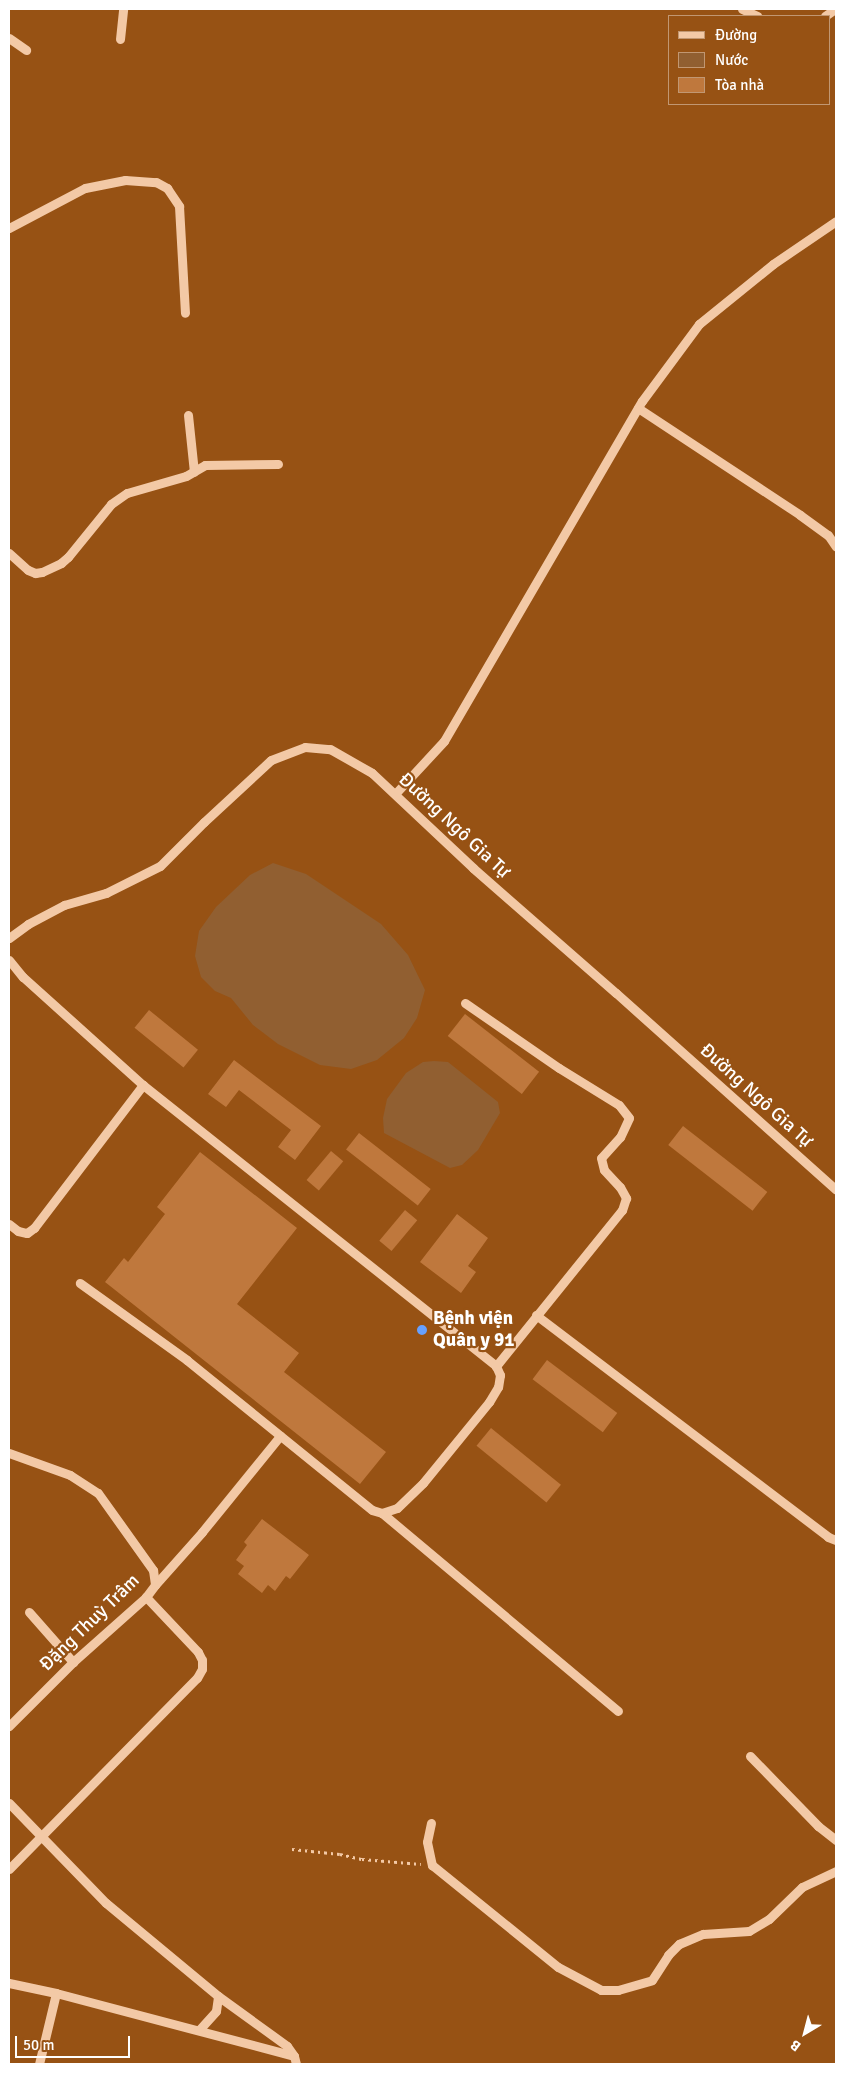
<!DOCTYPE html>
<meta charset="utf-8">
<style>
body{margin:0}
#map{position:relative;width:845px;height:2073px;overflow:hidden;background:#975214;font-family:Signika,sans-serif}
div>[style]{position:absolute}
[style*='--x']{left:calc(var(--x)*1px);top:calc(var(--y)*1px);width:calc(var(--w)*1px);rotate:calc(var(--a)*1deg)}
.water>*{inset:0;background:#915f31}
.building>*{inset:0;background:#bf783d;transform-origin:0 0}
.path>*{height:2.5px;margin-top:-1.25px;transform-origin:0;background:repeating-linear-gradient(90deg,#f3c9a6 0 2.5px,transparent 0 6.5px)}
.minor>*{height:9px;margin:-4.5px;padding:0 4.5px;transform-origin:4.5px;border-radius:4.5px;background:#f3c9a6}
.dots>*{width:14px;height:14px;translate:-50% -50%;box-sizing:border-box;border:2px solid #975214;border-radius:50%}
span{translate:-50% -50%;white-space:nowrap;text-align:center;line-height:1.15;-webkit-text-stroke:4.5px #975214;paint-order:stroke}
.street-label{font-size:19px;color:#fff}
.poi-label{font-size:19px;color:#fff;font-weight:700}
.left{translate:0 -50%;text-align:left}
.frame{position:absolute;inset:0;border:10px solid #fff;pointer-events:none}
.legend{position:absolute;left:668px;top:15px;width:162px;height:90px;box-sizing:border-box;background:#975214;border:1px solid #c19772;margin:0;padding:6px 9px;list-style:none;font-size:15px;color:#fff}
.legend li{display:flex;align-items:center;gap:10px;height:25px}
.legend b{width:25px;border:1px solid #c19772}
.north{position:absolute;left:780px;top:2008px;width:50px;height:50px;-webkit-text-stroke:4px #975214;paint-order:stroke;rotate:217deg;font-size:14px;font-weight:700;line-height:20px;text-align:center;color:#fff}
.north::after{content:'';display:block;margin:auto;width:18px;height:22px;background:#fff;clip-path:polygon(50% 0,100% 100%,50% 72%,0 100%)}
.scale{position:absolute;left:15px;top:2036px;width:115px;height:22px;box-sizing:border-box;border:2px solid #fff;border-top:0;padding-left:6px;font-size:15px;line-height:18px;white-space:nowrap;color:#fff;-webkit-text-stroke:4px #975214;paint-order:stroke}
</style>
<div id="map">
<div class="water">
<i style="clip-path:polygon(273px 863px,306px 874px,381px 924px,408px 955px,425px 990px,417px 1018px,404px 1038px,377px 1060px,351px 1069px,320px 1065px,278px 1044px,253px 1025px,231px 998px,215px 991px,201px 977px,195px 956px,199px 931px,216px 907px,250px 875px)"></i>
<i style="clip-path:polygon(434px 1061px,448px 1062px,498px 1102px,500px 1113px,478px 1150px,462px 1165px,450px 1168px,384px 1133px,383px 1118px,387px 1099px,406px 1073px,423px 1062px)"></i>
</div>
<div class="building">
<i style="left:149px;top:1010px;width:63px;height:23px;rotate:39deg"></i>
<i style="left:465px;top:1014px;width:94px;height:28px;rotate:38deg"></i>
<i style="clip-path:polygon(234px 1060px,321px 1126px,295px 1160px,278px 1147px,291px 1130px,239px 1090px,226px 1107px,208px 1094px)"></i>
<i style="left:683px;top:1126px;width:107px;height:24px;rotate:38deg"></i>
<i style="left:359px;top:1133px;width:91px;height:21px;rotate:38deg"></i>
<i style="left:331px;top:1151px;width:16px;height:38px;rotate:40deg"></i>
<i style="clip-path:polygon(200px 1152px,297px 1228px,237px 1304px,299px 1353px,284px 1372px,386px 1452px,360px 1484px,105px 1282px,124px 1258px,128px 1262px,165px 1214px,157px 1207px)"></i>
<i style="left:405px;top:1210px;width:16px;height:40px;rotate:40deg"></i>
<i style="clip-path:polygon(457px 1214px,488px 1238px,468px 1266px,476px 1272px,461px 1293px,420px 1262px)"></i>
<i style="left:547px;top:1360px;width:88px;height:24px;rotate:37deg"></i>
<i style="left:491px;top:1428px;width:90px;height:23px;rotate:39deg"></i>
<i style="clip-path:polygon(262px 1519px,309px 1555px,290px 1579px,286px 1576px,275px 1591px,268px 1585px,262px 1593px,238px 1574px,244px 1566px,236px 1560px,247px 1545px,244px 1542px)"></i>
</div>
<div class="path">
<i style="--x:292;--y:1849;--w:48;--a:5.9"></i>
<i style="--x:340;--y:1854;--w:23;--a:13"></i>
<i style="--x:362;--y:1859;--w:59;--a:4.8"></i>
</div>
<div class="minor">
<i style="--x:742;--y:9;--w:17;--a:25"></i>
<i style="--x:825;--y:16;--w:12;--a:-35"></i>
<i style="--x:9;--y:38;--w:21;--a:35"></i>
<i style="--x:120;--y:39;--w:30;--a:-84"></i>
<i style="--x:9;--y:228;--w:86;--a:-27.8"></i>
<i style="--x:85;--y:188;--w:41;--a:-11.3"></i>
<i style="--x:125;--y:180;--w:31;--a:4"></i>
<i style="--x:156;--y:182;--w:13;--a:29"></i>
<i style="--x:167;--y:188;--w:22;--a:56"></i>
<i style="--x:179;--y:206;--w:107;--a:86.8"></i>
<i style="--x:638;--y:408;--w:194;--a:33.4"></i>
<i style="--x:800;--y:515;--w:34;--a:36"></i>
<i style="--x:828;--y:535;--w:14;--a:56"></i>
<i style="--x:188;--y:415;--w:57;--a:84"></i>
<i style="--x:9;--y:553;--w:25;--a:42"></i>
<i style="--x:28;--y:570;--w:8;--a:23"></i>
<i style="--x:35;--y:573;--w:7;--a:-8"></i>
<i style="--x:42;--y:572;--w:21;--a:-25"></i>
<i style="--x:61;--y:563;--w:9;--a:-41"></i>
<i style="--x:68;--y:557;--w:68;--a:-50.9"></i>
<i style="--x:111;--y:504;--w:19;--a:-35"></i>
<i style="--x:127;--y:493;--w:61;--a:-16.1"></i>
<i style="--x:186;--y:476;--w:22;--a:-30"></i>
<i style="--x:205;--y:465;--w:73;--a:-0.8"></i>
<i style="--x:395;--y:794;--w:72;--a:-47.2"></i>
<i style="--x:444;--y:741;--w:393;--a:-59.8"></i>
<i style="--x:642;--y:401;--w:96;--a:-53.5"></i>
<i style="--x:699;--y:324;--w:95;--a:-39"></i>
<i style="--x:773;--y:264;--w:76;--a:-34.3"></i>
<i style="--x:9;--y:938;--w:24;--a:-36"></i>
<i style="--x:28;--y:924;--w:41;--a:-27.8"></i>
<i style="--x:64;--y:905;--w:44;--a:-15.9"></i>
<i style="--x:106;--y:893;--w:60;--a:-26.6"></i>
<i style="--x:160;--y:866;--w:62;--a:-45"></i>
<i style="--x:204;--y:822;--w:91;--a:-42.8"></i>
<i style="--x:271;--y:760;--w:36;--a:-21"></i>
<i style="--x:305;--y:747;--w:25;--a:5"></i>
<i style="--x:330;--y:749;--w:48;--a:29.7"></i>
<i style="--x:372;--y:773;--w:139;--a:43.2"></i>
<i style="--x:473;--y:868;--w:190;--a:41.2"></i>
<i style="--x:616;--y:993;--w:295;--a:41.8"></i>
<i style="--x:9;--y:960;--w:22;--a:51"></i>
<i style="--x:23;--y:977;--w:161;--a:42"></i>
<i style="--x:143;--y:1085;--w:451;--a:38.5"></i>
<i style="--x:496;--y:1366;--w:10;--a:66"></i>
<i style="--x:500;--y:1375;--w:12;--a:99"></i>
<i style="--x:498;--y:1387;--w:17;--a:121"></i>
<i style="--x:489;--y:1402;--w:104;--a:129.2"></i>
<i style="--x:423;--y:1483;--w:36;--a:136"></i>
<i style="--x:397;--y:1508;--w:16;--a:162"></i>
<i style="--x:382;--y:1513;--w:10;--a:-163"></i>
<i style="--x:372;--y:1510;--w:238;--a:-141"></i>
<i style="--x:187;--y:1360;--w:132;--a:-144.3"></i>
<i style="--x:465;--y:1003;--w:114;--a:34.7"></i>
<i style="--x:559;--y:1068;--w:70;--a:31.7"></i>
<i style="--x:619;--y:1105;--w:16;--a:52"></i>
<i style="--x:629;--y:1118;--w:21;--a:115"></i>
<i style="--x:620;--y:1137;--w:28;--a:132"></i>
<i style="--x:601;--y:1158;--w:12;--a:76"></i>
<i style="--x:604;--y:1170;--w:23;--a:47"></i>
<i style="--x:620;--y:1187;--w:13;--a:61"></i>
<i style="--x:626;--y:1198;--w:13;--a:108"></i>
<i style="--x:622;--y:1210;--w:201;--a:128.9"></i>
<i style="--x:9;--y:1224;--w:11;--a:38"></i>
<i style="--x:18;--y:1231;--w:9;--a:13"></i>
<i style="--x:27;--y:1233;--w:9;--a:-36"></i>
<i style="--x:34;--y:1228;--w:180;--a:-52.7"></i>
<i style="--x:536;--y:1315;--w:367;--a:37.2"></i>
<i style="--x:828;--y:1537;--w:9;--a:21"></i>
<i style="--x:9;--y:1453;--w:65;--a:19.8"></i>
<i style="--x:70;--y:1475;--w:33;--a:33"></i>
<i style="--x:98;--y:1493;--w:95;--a:54.5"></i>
<i style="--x:153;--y:1570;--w:15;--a:82"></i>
<i style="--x:155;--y:1585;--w:15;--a:127"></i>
<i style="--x:146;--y:1597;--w:98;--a:138.3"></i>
<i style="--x:73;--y:1662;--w:91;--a:135"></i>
<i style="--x:382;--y:1513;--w:308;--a:40"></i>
<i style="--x:155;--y:1585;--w:71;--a:-48.4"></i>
<i style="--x:202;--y:1532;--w:124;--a:-50.9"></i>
<i style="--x:29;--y:1612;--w:67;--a:48.7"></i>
<i style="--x:750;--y:1756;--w:98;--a:45.8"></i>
<i style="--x:818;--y:1826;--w:23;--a:38"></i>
<i style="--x:9;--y:1803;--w:139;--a:45.9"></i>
<i style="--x:106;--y:1903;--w:146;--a:39.7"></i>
<i style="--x:218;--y:1996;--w:85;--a:35.9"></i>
<i style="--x:287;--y:2046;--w:12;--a:55"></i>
<i style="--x:294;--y:2056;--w:8;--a:76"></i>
<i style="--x:431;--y:1823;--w:19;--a:102"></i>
<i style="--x:427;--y:1842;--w:24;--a:78"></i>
<i style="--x:432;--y:1865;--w:162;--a:39"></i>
<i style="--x:558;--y:1967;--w:49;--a:28.1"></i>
<i style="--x:601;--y:1990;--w:17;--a:0"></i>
<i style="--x:618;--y:1990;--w:35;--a:-16"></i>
<i style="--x:652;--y:1980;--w:30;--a:-57"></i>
<i style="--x:668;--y:1955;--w:16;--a:-45"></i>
<i style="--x:679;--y:1944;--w:26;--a:-23"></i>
<i style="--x:703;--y:1934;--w:46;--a:-3.7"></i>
<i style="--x:749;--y:1931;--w:23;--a:-31"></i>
<i style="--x:769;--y:1919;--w:46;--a:-44.1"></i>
<i style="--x:802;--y:1887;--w:38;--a:-25"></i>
<i style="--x:9;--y:1869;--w:268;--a:-45.5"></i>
<i style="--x:197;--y:1678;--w:10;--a:-61"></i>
<i style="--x:202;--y:1669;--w:9;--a:-90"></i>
<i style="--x:202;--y:1660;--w:9;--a:-117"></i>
<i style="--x:198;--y:1652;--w:76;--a:-133.4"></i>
<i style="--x:9;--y:1983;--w:48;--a:12"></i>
<i style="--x:56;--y:1993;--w:246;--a:14.8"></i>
<i style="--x:199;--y:2030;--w:25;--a:-48"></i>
<i style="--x:216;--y:2011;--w:15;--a:-82"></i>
<i style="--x:39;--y:2064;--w:73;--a:-76.5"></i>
</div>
<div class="dots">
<i style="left:422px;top:1330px;background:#67a1ff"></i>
</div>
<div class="street-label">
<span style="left:454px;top:826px;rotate:43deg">Đường Ngô Gia Tự</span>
<span style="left:756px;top:1096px;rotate:42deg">Đường Ngô Gia Tự</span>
<span style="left:90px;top:1623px;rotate:-44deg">Đặng Thuỳ Trâm</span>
</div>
<div class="poi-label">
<span class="left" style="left:433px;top:1330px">Bệnh viện<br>Quân y 91</span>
</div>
<div class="frame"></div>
<ul class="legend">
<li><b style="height:6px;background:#f3c9a6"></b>Đường</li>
<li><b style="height:14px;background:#915f31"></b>Nước</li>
<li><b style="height:14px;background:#bf783d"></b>Tòa nhà</li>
</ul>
<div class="north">B</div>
<div class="scale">50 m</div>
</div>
